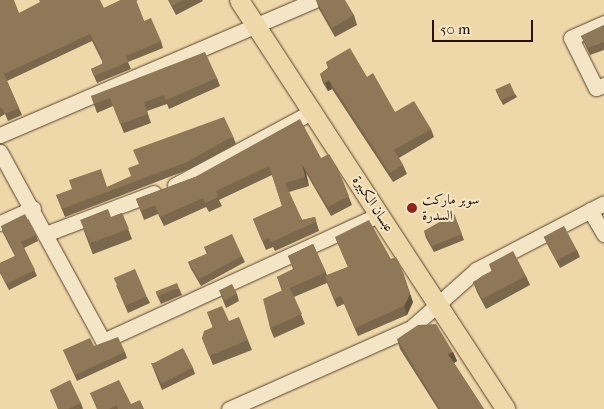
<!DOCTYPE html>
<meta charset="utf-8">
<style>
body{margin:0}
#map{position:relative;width:604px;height:409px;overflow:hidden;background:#eed7a9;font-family:"IM FELL French Canon",Amiri,serif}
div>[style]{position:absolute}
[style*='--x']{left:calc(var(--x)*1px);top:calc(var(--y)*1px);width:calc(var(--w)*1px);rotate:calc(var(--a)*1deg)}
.roads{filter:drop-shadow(0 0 1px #5a422b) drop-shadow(0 0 1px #5a422b)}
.minor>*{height:15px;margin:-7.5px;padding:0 7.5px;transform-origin:7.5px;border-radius:7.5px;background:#f4e5c7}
.major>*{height:19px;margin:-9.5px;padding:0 9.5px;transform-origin:9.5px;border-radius:9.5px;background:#eed7a9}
.wall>*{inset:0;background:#7b674c;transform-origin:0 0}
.shaded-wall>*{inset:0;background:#64543e}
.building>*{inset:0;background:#8f7858;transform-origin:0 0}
.dots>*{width:14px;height:14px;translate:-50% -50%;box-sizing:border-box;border:2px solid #f4e5c7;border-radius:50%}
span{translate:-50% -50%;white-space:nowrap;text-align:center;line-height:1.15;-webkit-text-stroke:4px #f4e5c7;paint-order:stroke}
.poi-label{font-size:14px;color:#281101}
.left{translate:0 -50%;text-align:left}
.street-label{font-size:14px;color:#281101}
.scale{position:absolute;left:432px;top:20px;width:101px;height:22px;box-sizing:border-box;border:2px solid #281101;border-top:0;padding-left:6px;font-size:15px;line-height:18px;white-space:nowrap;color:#281101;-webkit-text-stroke:4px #f4e5c7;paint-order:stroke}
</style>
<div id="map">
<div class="roads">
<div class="minor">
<i style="--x:604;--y:23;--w:36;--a:156"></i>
<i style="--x:571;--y:38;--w:56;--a:63.4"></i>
<i style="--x:596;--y:88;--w:9;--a:-21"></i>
<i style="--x:0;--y:135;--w:343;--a:-23.2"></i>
<i style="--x:0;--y:152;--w:215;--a:61.4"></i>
<i style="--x:103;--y:341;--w:305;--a:-24.6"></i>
<i style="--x:175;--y:185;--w:157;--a:-28.2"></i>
<i style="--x:590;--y:210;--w:28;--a:60"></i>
<i style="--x:0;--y:223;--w:36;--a:-24"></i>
<i style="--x:48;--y:233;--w:113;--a:-20.7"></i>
<i style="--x:229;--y:409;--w:199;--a:-24"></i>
<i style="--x:411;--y:328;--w:87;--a:-41.7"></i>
<i style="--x:476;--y:270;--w:144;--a:-27.6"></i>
</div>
<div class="major">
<i style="--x:239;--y:0;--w:488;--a:56.9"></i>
</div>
</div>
<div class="wall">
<i style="clip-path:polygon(0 0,19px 13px,104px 8px,121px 0,138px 0,136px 1px,144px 21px,161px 41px,163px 48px,128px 62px,131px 69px,97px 83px,91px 69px,102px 64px,102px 61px,92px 41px,7px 81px,22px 115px,8px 121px,5px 114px,0 117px)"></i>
<i style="clip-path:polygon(168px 0,202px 0,203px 1px,176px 15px)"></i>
<i style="clip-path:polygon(316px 0,354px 15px,357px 25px,335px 37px,319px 9px)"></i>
<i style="clip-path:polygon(604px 25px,604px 50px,590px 55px,581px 36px)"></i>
<i style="clip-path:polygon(326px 62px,367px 77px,395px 112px,431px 129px,434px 137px,399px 158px,403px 165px,407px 174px,393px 182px,332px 89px,328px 91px,323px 83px,320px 74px,328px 68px)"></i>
<i style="clip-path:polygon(217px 78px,220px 86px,169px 109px,167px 104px,147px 111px,151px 123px,124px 133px,113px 106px,97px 113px,91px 96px)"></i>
<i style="clip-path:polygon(496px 91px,515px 94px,517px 97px,503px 105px)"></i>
<i style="clip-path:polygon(233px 136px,236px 144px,190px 169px,65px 217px,56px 195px,107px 187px)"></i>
<i style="clip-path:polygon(321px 158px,337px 167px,352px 205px,331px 216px,306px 173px,309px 186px,289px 192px,302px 220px,315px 217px,319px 231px,275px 251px,273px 247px,266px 250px,253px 219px,282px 206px,272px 175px,219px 200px,222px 206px,209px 212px,206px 207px,164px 226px,158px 214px,144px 220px,136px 199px,195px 177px)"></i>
<i style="left:122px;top:213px;width:28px;height:42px;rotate:69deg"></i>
<i style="clip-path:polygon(454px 214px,464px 240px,434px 252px,426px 238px,424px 231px)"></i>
<i style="clip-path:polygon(1px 226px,36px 235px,38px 241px,24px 248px,37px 276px,9px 290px,0 273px,0 263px,15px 256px,3px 233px)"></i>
<i style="clip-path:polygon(335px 237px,413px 302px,407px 315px,358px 336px,344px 304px,337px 307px,327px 283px,294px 297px,305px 324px,274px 338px,270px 328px,282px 291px,277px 277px,293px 269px,288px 256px,313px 244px,327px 275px,348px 267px)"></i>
<i style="clip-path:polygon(544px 237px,577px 250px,580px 257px,560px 268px,547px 244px)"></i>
<i style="clip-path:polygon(204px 247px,242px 256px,245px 262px,201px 286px,191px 269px,188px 262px,207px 254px)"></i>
<i style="clip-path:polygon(489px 264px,526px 276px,530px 285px,486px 309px,477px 292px,473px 282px,492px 272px)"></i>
<i style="clip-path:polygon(116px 285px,147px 297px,150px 303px,128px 313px)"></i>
<i style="clip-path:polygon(179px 288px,182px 295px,161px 304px,156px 293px)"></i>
<i style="clip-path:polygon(219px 290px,237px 294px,239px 301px,226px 308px)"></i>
<i style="clip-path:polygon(207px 312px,229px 321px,248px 340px,252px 350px,213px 365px,202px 338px,213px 328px)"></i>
<i style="clip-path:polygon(397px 339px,453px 352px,457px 361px,454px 363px,484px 409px,438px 409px,400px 349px)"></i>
<i style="clip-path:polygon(94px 346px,125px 352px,127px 358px,77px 381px,63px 350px)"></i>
<i style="clip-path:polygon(151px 363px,193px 368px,195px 374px,162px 390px)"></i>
<i style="clip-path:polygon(50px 390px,81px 403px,83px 409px,58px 409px)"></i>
<i style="clip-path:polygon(90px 393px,131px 404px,144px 409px,97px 409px)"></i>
</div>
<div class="shaded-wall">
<i style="clip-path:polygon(329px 80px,332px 89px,328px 91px,325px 83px)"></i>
<i style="clip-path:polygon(302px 164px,306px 173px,309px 186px,305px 177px)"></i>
<i style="clip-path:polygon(402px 270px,413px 302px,407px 315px,404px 306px)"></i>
<i style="clip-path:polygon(453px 352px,457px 361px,452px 364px,448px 354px)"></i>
</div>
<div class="building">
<i style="clip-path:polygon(0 0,14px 0,19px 13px,40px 2px,39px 0,100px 0,104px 8px,121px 0,136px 0,144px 21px,151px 18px,161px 41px,126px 56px,128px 62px,94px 76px,91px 69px,102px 64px,102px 58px,90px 34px,4px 74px,19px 108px,5px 114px,2px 108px,0 108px)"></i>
<i style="clip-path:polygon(169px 0,183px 0,172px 6px)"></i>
<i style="clip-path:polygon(316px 0,345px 0,354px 15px,332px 28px)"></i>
<i style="clip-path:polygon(604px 25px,604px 42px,588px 48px,581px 36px)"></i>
<i style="clip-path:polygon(350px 48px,367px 77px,373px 73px,395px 112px,414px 101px,431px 129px,394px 150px,403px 165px,390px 173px,329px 80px,325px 83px,320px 74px,329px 68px,326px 62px)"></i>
<i style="clip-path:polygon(205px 52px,217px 78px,166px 100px,164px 95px,144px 102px,148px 114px,120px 124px,110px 98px,94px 104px,91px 96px)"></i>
<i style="left:510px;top:83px;width:12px;height:16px;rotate:66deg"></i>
<i style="clip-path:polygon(224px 117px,233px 136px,187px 162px,62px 209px,56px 195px,72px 189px,69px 180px,101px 169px,107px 187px,131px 176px,128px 168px,139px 164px,133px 150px)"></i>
<i style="clip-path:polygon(300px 119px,321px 158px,329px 154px,337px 167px,349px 196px,328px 207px,302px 164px,305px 177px,285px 183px,302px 220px,315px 217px,316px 222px,271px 242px,269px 238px,262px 241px,253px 219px,282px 206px,269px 166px,216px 191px,218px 197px,205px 203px,203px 198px,160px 217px,155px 205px,141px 211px,136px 199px,195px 177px)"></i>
<i style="clip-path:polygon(108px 209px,111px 217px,122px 213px,129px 229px,90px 243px,80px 220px)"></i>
<i style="clip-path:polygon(25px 214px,36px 235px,21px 242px,35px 270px,6px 284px,0 271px,0 263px,16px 256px,1px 226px)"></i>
<i style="clip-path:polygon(454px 214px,462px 234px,432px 246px,424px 231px)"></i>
<i style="clip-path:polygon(369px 220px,391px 259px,396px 257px,399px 262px,410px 294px,404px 306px,355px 328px,341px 296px,334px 299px,325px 276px,348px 267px,335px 237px)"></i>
<i style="left:564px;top:226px;width:27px;height:23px;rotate:62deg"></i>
<i style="clip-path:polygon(232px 234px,242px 256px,199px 279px,188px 262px,208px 253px,204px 247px)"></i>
<i style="clip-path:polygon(313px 244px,326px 272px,290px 288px,302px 314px,270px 328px,263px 299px,283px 290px,277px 277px,294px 269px,288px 256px)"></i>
<i style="clip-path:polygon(513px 251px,526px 276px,482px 299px,473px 282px,493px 272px,489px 264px)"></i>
<i style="left:135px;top:269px;width:30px;height:23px;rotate:67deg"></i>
<i style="left:177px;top:283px;width:5px;height:23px;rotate:68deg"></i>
<i style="left:232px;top:284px;width:11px;height:14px;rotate:63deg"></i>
<i style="clip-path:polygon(222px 306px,229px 321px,239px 317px,248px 340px,209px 356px,202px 338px,204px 331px,213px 327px,207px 312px)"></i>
<i style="clip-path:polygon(436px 324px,453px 352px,448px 354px,484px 409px,440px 409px,397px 339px,418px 325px)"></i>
<i style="clip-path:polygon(118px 337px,125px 352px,75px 375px,63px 350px,90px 338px,94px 346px)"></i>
<i style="left:183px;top:348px;width:22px;height:35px;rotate:63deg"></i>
<i style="clip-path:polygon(70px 380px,81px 403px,68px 409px,59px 409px,50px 390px)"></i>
<i style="clip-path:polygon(119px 380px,131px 404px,140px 400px,144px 409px,118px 409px,117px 405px,109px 409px,98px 409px,90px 393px)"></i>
</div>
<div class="dots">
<i style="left:412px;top:208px;background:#8f2418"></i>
</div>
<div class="poi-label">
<span class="left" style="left:422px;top:208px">سوبر ماركت<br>السدرة</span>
</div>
<div class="street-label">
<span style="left:373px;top:204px;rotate:57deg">عبسان الكبيرة</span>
</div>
<div class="scale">50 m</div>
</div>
